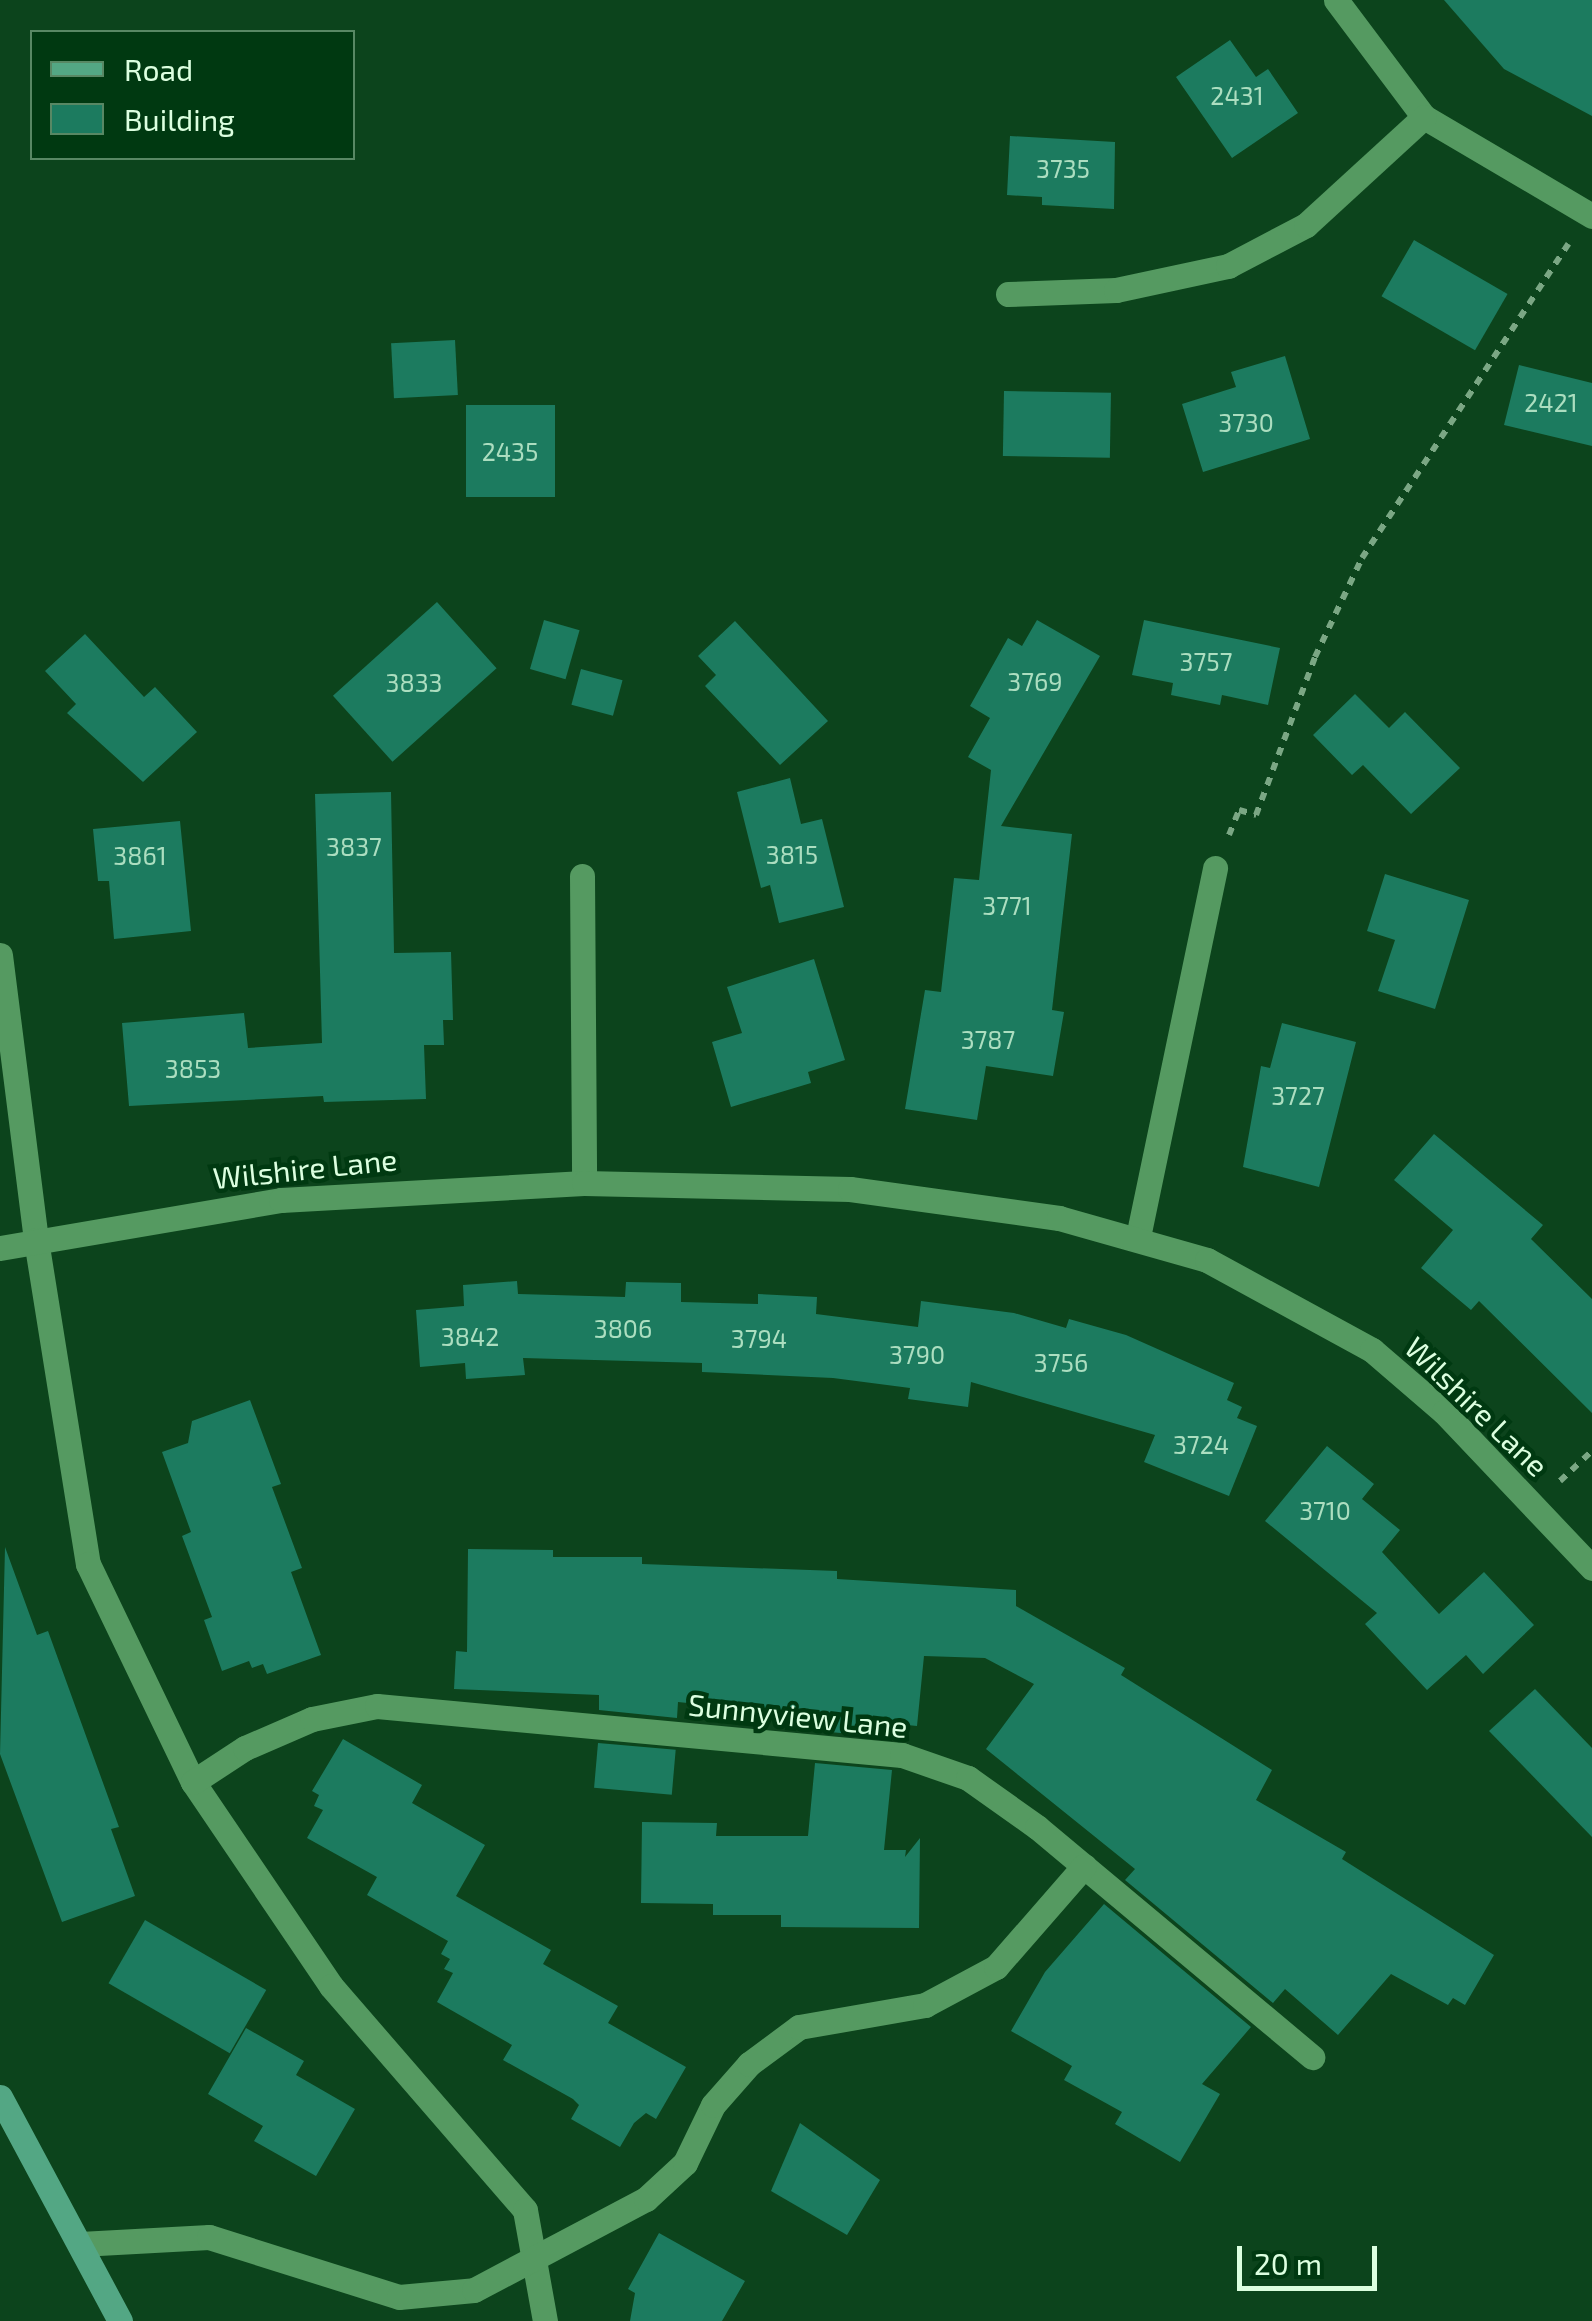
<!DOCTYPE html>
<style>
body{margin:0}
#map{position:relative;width:1592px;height:2321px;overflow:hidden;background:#0c441c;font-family:"Exo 2",sans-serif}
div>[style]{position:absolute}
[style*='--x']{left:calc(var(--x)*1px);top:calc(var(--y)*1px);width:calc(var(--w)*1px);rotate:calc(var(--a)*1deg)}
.building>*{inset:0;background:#1c7b5f;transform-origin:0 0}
.path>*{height:6px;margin-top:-3px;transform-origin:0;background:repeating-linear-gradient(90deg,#7ba784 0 8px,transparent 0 16px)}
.street>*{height:25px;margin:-12.5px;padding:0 12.5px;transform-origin:12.5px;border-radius:12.5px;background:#559a61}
.secondary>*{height:25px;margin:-12.5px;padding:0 12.5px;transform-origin:12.5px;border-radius:12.5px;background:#53a784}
span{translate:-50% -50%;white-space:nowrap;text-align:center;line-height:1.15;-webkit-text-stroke:9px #003911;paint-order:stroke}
.number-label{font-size:25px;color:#acdec0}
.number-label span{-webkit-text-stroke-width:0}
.street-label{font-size:30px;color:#dcffe0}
.legend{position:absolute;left:30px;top:30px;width:325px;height:130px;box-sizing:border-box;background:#003911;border:2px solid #588864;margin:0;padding:12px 18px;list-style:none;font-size:30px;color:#dcffe0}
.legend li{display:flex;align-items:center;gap:20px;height:50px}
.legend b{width:50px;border:2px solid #588864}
.scale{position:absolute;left:1237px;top:2246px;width:140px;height:45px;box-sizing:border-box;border:5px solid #dcffe0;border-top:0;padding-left:12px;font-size:30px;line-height:35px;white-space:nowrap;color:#dcffe0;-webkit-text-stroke:8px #003911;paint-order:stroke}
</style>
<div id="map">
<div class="building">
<i style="clip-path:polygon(1444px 0,1592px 0,1592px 116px,1504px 69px)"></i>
<i style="clip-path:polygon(1230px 40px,1256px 77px,1268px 69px,1298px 113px,1232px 158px,1176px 77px)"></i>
<i style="clip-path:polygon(1010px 136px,1115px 142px,1114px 209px,1042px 205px,1042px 197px,1007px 195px)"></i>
<i style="left:1414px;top:240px;width:108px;height:65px;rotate:30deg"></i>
<i style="left:455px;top:340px;width:55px;height:64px;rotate:87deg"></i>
<i style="clip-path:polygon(1285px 356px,1310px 439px,1203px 472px,1182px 404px,1236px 387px,1231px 372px)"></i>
<i style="clip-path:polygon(1519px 365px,1592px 383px,1592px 446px,1504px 425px)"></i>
<i style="left:1004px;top:391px;width:107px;height:65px;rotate:1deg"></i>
<i style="left:466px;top:405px;width:89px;height:92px"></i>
<i style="left:437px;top:602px;width:89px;height:140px;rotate:48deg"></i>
<i style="left:544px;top:620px;width:37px;height:51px;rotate:16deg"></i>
<i style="clip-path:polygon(1037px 620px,1100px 656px,1001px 826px,1072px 834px,1052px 1010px,1064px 1012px,1053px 1076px,986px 1066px,977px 1120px,905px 1109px,925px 990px,941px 992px,954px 878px,979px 880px,991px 770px,968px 757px,990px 718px,970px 706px,1008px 638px,1022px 646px)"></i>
<i style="clip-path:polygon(1144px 620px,1280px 648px,1268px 705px,1222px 695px,1220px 705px,1171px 695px,1173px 683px,1132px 675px)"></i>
<i style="clip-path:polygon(735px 621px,828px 721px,780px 765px,705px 686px,716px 675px,698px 656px)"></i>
<i style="clip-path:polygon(85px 634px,144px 697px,155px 687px,197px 732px,143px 782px,67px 713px,76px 704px,45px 671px)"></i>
<i style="left:581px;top:669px;width:43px;height:37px;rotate:15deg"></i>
<i style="clip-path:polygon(1355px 694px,1389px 728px,1405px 712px,1460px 768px,1411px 814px,1363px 765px,1352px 775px,1313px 735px)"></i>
<i style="clip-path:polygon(790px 778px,801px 824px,822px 819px,844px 907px,779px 923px,770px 885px,761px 888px,737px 792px)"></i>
<i style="clip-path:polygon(391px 792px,394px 953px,451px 952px,453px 1020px,443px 1020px,444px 1045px,424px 1045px,426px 1099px,324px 1102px,323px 1096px,129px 1106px,122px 1023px,244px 1013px,248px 1048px,322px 1043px,315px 794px)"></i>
<i style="clip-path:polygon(180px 821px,191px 931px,114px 939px,109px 881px,98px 881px,93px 829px)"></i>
<i style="clip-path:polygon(1385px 874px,1469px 900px,1435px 1009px,1378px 991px,1395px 940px,1367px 931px)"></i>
<i style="clip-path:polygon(814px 959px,845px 1060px,808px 1072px,811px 1083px,731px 1107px,712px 1042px,742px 1033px,727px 987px)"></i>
<i style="clip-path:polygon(1282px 1023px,1356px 1042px,1319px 1187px,1243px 1167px,1261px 1066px,1270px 1068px)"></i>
<i style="clip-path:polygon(1434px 1134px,1543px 1225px,1531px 1239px,1592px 1299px,1592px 1413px,1479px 1301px,1471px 1310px,1421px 1268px,1453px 1230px,1394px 1180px)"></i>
<i style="clip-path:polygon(517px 1281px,518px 1294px,625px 1297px,626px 1282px,681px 1283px,681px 1302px,758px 1304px,758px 1294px,817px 1297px,816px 1314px,918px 1327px,921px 1301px,1014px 1313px,1066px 1328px,1069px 1319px,1126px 1335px,1234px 1383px,1227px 1400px,1242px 1407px,1237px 1418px,1257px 1426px,1229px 1496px,1144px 1462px,1155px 1435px,971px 1382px,968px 1407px,908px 1399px,910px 1388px,833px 1378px,702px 1372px,702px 1363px,523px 1358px,525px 1375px,466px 1379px,465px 1363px,420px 1367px,416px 1310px,464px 1306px,463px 1285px)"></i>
<i style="clip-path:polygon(250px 1400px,281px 1484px,272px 1487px,302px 1568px,291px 1572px,321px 1655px,267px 1674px,263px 1664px,252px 1668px,249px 1661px,222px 1671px,204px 1620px,212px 1617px,182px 1536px,191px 1532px,162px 1452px,188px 1443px,192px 1421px)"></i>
<i style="clip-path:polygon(1327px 1446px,1374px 1484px,1362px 1499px,1400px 1530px,1382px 1552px,1439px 1614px,1484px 1572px,1534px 1625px,1483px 1674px,1466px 1655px,1427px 1690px,1365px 1624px,1377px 1613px,1265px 1521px)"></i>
<i style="clip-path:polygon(5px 1547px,37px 1635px,48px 1631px,119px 1827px,111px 1829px,135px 1896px,62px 1922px,0 1754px)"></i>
<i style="clip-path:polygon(468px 1549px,553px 1550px,553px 1557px,642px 1557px,642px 1564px,837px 1571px,837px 1579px,1016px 1590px,1016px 1606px,1125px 1668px,1121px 1675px,1272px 1770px,1256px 1800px,1346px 1852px,1342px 1859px,1494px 1955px,1465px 2005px,1453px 1998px,1448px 2005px,1391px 1974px,1338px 2035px,1285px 1989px,1273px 2003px,1125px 1880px,1135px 1869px,986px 1749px,1034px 1684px,985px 1658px,924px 1656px,917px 1726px,897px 1724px,895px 1738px,819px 1731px,820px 1717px,678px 1702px,677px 1718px,599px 1710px,599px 1695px,454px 1689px,456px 1651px,467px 1652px)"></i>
<i style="clip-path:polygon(1535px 1689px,1592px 1748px,1592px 1837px,1489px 1731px)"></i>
<i style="clip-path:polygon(343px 1739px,422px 1785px,412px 1803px,485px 1845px,456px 1896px,551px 1950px,543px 1964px,618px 2006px,608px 2023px,686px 2067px,656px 2119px,646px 2113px,634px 2123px,620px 2147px,571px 2119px,579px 2105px,573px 2099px,503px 2060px,512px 2045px,437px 2002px,453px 1973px,444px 1969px,450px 1959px,441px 1954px,448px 1941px,367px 1895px,377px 1877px,307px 1838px,323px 1810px,314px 1806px,319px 1795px,312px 1791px)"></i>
<i style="left:598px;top:1743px;width:78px;height:45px;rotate:5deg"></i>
<i style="clip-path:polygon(815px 1763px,892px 1770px,884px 1850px,906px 1850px,905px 1857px,920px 1838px,919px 1928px,781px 1927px,781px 1915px,713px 1915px,713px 1904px,641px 1903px,642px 1822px,717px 1823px,716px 1836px,808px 1836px)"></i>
<i style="clip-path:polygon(1104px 1904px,1251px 2027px,1202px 2084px,1220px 2094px,1180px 2162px,1115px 2124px,1122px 2112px,1064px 2080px,1072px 2066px,1011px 2031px,1045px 1972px)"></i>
<i style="left:145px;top:1920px;width:140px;height:73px;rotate:30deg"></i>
<i style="clip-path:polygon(246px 2028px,304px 2061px,296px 2075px,355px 2109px,316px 2176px,254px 2141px,263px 2126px,208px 2094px)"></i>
<i style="clip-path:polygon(800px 2123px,880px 2180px,847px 2235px,771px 2191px)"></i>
<i style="clip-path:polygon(659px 2233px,745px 2281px,722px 2321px,630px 2321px,635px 2293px,628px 2289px)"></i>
</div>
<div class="path">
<i style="--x:1229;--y:835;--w:27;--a:-68"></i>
<i style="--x:1239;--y:810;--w:18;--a:16"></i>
<i style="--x:1256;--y:815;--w:169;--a:-69.5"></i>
<i style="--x:1315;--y:657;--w:110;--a:-64.6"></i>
<i style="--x:1362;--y:558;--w:376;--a:-56.7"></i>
<i style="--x:1560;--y:1481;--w:44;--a:-43.2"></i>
</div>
<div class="street">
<i style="--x:1336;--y:0;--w:146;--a:53.1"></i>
<i style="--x:1424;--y:117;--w:195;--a:30.5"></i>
<i style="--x:1008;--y:294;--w:108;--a:-2.1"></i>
<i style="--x:1116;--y:290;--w:115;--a:-12.1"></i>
<i style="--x:1228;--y:266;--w:88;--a:-27.7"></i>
<i style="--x:1306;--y:225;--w:160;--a:-42.5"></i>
<i style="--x:582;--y:876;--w:307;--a:89.6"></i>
<i style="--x:0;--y:955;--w:287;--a:82.8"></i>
<i style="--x:36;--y:1240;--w:328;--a:80.9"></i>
<i style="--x:88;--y:1564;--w:242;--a:64.3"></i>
<i style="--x:193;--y:1782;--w:246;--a:55.9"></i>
<i style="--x:331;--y:1986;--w:296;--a:49.1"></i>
<i style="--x:525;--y:2210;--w:113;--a:79.8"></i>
<i style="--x:1138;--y:1237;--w:377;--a:-78.2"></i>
<i style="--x:0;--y:1248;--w:285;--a:-9.7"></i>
<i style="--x:281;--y:1200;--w:303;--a:-3.2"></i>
<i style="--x:584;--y:1183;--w:266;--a:1.3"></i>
<i style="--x:850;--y:1189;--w:211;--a:7.9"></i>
<i style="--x:1059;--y:1218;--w:154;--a:15.8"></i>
<i style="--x:1207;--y:1260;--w:188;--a:28.6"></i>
<i style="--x:1372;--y:1350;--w:95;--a:40.7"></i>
<i style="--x:1444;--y:1412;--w:215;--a:46.5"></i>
<i style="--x:193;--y:1782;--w:62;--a:-33.2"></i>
<i style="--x:245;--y:1748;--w:73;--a:-23.4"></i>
<i style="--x:312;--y:1719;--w:66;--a:-11.3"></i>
<i style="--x:377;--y:1706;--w:527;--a:5.33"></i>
<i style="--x:902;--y:1755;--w:70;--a:19.2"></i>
<i style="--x:968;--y:1778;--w:85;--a:35.4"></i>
<i style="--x:1037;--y:1827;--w:359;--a:39.9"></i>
<i style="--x:80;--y:2244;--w:129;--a:-3.1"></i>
<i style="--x:209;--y:2237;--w:199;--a:17.5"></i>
<i style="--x:399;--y:2297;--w:75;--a:-5.3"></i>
<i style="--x:474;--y:2290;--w:195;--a:-27.9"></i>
<i style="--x:646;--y:2199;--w:53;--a:-42.7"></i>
<i style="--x:685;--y:2163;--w:64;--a:-64.2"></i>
<i style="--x:713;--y:2105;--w:55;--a:-48.7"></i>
<i style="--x:749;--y:2064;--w:62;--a:-36.5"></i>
<i style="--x:799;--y:2027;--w:128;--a:-9.9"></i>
<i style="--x:925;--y:2005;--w:81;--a:-28.2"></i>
<i style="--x:996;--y:1967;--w:134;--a:-48.9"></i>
</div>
<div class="secondary">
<i style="--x:0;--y:2097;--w:254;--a:61.8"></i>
</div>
<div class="number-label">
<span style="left:1237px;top:95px">2431</span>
<span style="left:1063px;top:168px">3735</span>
<span style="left:1551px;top:402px">2421</span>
<span style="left:1246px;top:422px">3730</span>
<span style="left:510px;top:451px">2435</span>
<span style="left:1206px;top:661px">3757</span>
<span style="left:1035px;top:681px">3769</span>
<span style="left:414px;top:682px">3833</span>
<span style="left:354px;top:846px">3837</span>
<span style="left:792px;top:854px">3815</span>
<span style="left:140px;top:855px">3861</span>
<span style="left:1007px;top:905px">3771</span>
<span style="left:988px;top:1039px">3787</span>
<span style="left:193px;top:1068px">3853</span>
<span style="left:1298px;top:1095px">3727</span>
<span style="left:623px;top:1328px">3806</span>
<span style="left:470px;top:1336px">3842</span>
<span style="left:759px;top:1338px">3794</span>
<span style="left:917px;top:1354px">3790</span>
<span style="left:1061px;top:1362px">3756</span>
<span style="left:1201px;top:1444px">3724</span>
<span style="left:1325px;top:1510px">3710</span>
</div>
<div class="street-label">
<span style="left:305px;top:1168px;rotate:-6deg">Wilshire Lane</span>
<span style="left:1477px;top:1406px;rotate:44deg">Wilshire Lane</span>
<span style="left:798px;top:1715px;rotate:6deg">Sunnyview Lane</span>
</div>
<ul class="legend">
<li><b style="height:12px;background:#53a784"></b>Road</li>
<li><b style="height:28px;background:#1c7b5f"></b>Building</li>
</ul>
<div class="scale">20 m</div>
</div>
